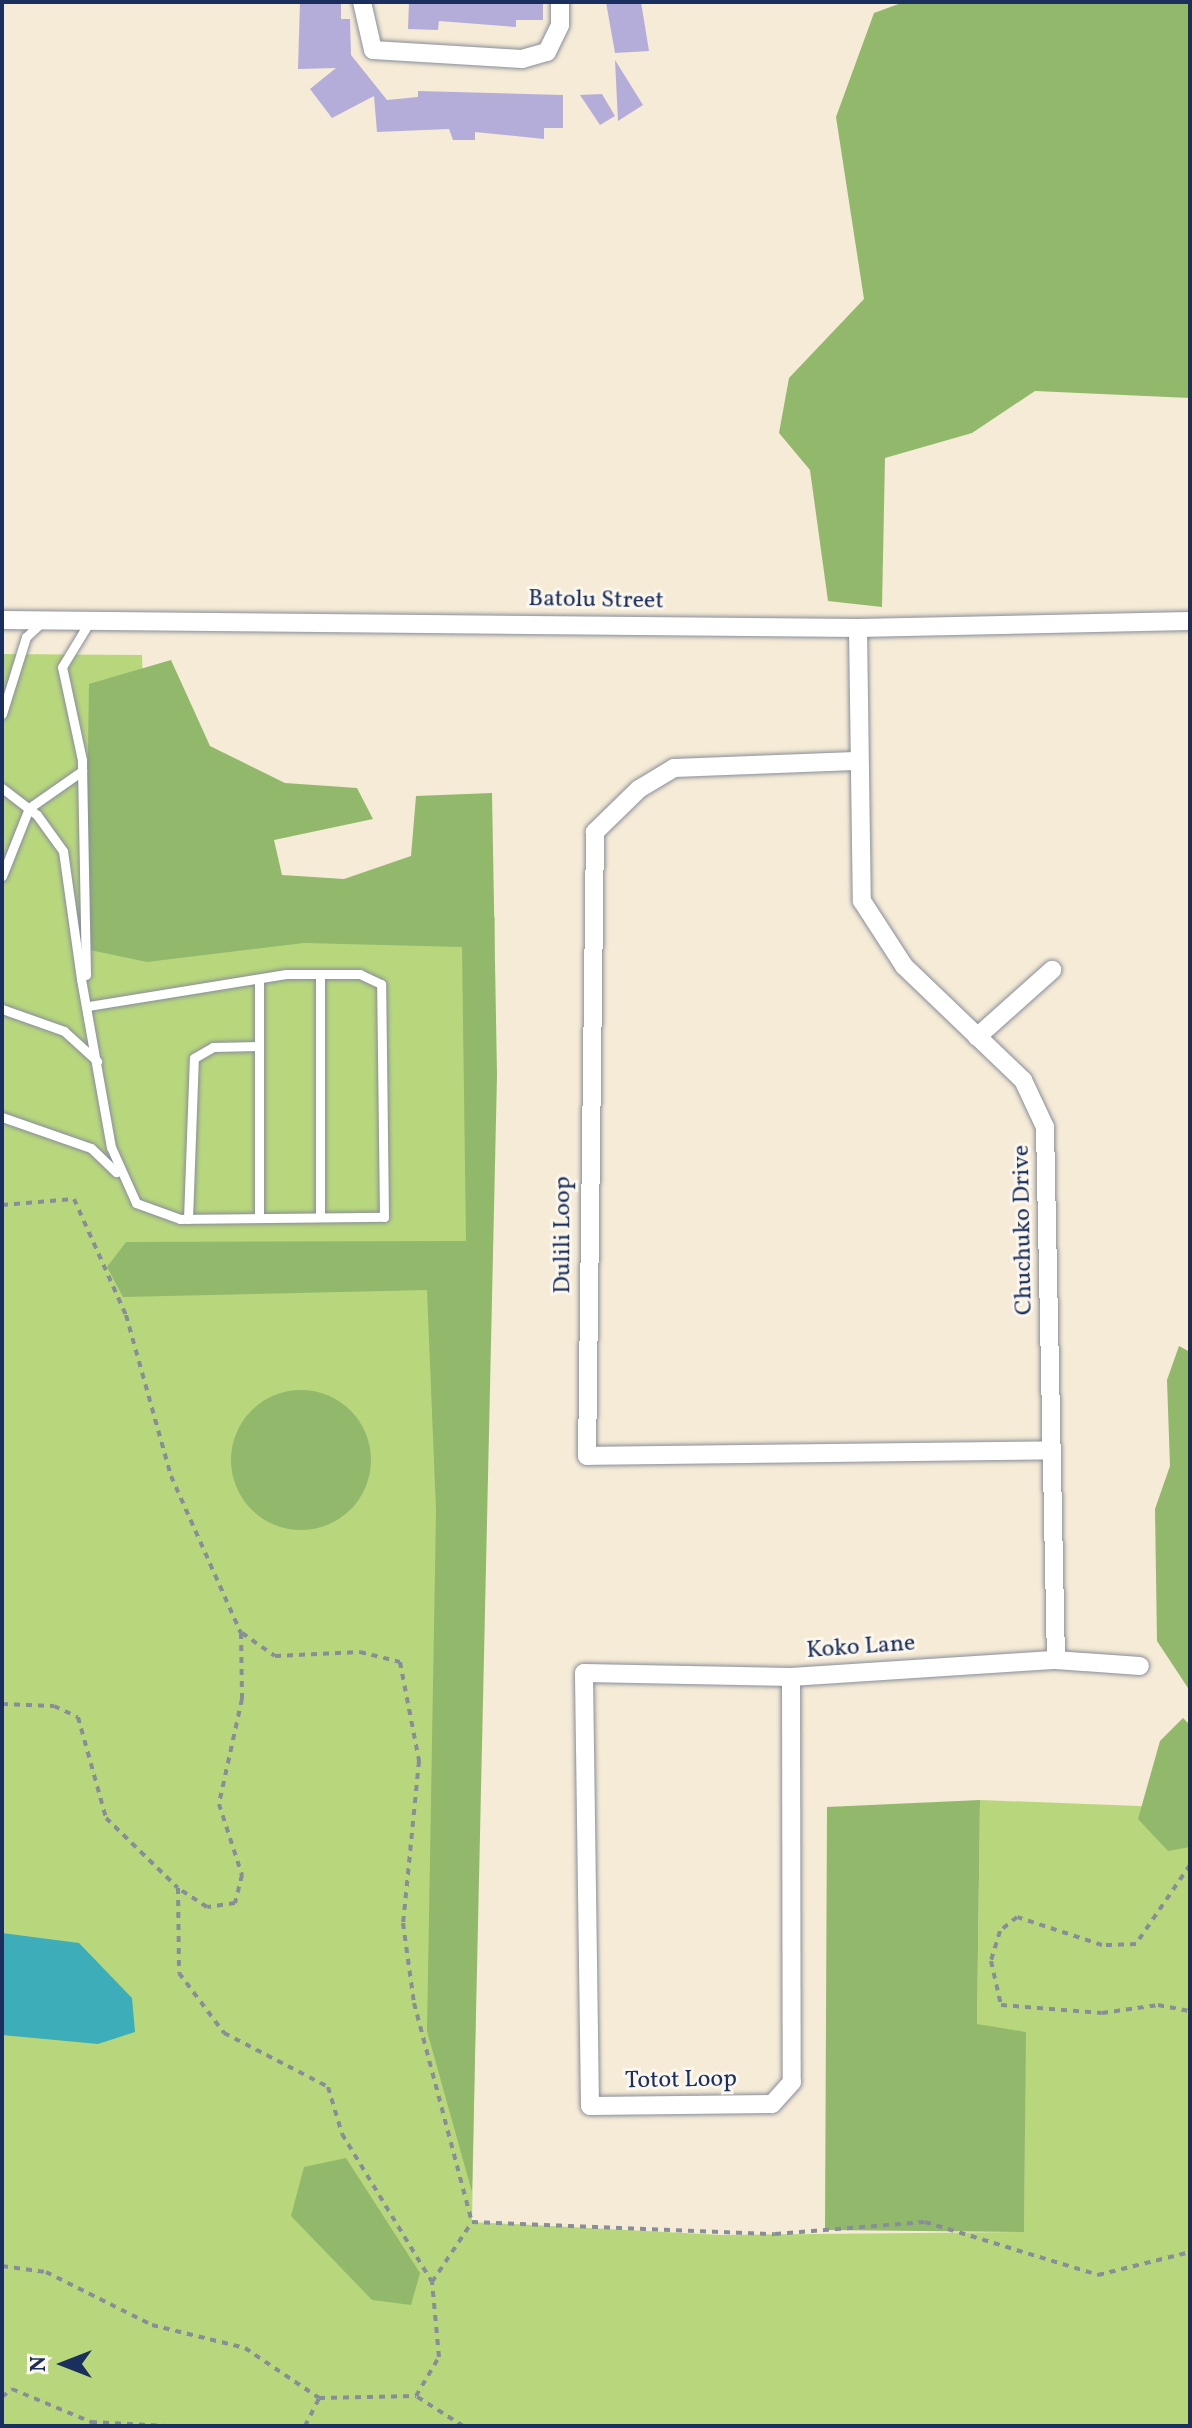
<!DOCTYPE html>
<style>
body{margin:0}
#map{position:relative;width:1192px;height:2428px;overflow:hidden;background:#f5ebd6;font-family:Vollkorn,serif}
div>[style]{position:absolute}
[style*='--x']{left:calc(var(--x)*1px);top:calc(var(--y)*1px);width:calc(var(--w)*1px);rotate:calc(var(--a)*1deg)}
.green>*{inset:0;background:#b8d77d}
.forest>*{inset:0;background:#92b86c}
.round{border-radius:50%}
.water>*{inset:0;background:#3dadb9}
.building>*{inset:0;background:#b4add9}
.path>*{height:4px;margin-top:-2px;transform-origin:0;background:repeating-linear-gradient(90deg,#888d9a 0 6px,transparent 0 12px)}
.roads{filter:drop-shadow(0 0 2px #888d9a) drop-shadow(0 0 2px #888d9a)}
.lane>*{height:9px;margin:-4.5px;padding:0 4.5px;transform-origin:4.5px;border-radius:4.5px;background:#fff}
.street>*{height:18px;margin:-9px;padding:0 9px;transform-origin:9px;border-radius:9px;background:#fff}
span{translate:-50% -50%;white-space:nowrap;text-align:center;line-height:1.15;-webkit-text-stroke:6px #fbf7ec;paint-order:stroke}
.street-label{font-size:24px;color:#1b2f5e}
.frame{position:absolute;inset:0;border:4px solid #1b2f5e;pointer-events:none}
.north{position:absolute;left:24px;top:2324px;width:80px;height:80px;-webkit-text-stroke:6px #fbf7ec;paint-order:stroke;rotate:270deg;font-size:22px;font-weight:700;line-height:32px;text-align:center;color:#1b2f5e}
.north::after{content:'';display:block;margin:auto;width:28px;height:36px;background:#1b2f5e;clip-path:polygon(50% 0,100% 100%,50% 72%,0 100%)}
</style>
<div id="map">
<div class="green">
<i style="clip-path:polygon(2px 654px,142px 655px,146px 787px,297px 922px,495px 917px,472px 2222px,722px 2235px,1024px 2232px,1025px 2032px,977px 2025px,980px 1800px,1190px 1808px,1190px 2426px,2px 2426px)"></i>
</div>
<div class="forest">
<i style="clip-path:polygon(904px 2px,1190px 2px,1190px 398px,1035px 391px,972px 433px,885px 458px,882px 607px,828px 601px,810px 470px,779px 433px,789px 378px,864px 299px,836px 117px,874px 13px)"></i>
<i style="clip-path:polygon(171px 660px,210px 746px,285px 783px,357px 788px,373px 819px,274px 840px,282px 875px,344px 879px,411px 856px,416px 796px,492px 793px,497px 1075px,472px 2192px,427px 2031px,436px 1511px,427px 1290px,123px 1297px,107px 1267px,126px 1242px,466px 1241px,462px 947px,304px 943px,147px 962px,85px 949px,89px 684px)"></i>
<i style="clip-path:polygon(1179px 1346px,1190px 1352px,1190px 1691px,1157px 1641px,1155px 1509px,1170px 1466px,1167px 1380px)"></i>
<i class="round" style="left:231px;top:1390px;width:140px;height:140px"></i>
<i style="clip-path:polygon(1183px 1718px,1190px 1725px,1190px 1847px,1168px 1851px,1138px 1819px,1160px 1741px)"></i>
<i style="clip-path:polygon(980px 1800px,977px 2024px,1026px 2032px,1024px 2232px,825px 2230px,827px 1807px)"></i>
<i style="clip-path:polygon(346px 2158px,420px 2273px,411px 2305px,372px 2300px,291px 2216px,304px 2167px)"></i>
</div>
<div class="water">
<i style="clip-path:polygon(2px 1933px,79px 1943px,132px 1998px,135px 2032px,98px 2044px,2px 2035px)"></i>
</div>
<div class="building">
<i style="clip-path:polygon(300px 2px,341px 2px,341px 19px,350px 19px,351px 55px,387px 100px,418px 97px,418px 91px,563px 95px,563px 128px,544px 128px,544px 139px,475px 132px,475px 140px,453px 140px,449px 129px,377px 132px,374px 96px,332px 118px,310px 89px,336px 68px,298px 69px)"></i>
<i style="clip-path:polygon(409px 2px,543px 2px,543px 20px,516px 20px,516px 27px,439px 21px,438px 30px,408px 29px)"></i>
<i style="clip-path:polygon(606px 2px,641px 2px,649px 51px,615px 53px)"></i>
<i style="clip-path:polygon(615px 60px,643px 105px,618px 121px)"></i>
<i style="clip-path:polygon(602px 94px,615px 116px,600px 125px,580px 95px)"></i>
</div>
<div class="path">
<i style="--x:2;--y:1205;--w:72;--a:-4.8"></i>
<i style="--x:74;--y:1199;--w:127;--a:65.9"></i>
<i style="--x:126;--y:1315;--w:167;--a:74.4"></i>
<i style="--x:171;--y:1476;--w:172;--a:66"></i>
<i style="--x:241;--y:1633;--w:66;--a:89.1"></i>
<i style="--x:242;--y:1699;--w:107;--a:102.4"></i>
<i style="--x:219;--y:1804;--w:75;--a:72.1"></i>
<i style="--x:242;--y:1875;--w:29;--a:104"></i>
<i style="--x:235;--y:1903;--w:28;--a:172"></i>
<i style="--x:207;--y:1907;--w:35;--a:-147"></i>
<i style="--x:242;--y:1633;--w:40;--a:34.9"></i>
<i style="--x:275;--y:1656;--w:85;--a:-2.7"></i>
<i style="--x:360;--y:1652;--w:41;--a:14"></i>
<i style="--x:400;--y:1662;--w:101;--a:79.1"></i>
<i style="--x:419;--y:1761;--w:163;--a:95.6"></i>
<i style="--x:403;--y:1923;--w:81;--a:82.2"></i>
<i style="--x:414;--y:2003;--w:227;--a:75.2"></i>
<i style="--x:2;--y:1704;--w:52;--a:2.2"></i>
<i style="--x:54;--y:1706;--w:26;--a:25"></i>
<i style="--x:78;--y:1717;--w:105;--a:74.5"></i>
<i style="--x:106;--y:1818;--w:100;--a:44.2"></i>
<i style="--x:178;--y:1888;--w:85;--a:89.3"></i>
<i style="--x:179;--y:1973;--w:75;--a:53.1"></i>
<i style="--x:224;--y:2033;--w:117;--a:27.4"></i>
<i style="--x:328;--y:2087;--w:49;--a:73.4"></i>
<i style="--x:342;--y:2134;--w:173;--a:58.7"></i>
<i style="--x:1190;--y:1865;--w:96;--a:124.4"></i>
<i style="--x:1136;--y:1944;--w:34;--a:178"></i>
<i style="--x:1102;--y:1945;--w:89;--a:-161.8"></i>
<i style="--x:1017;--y:1917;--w:22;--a:141"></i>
<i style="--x:1000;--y:1931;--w:31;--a:107"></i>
<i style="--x:991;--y:1961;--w:45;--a:77.2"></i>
<i style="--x:1001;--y:2005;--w:101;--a:4.5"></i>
<i style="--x:1102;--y:2013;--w:57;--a:-8.1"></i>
<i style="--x:1158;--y:2005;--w:33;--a:11"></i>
<i style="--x:2;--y:2266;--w:44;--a:7.8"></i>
<i style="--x:46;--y:2272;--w:119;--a:26.6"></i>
<i style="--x:152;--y:2325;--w:96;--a:13.9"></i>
<i style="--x:245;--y:2348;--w:89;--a:34"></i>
<i style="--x:2;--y:2397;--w:13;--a:-39"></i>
<i style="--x:12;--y:2389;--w:86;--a:22.7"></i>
<i style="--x:91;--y:2422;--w:76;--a:3"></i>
<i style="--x:305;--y:2426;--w:31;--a:-63"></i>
<i style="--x:319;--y:2398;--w:97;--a:-1.2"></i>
<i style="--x:463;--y:2426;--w:56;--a:-147.4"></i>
<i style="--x:416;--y:2396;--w:45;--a:-59.5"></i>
<i style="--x:439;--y:2357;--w:75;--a:-95.3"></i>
<i style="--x:432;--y:2282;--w:72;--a:-56.3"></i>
<i style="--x:472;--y:2222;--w:303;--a:2.3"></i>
<i style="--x:775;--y:2234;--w:150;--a:-4.6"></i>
<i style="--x:925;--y:2222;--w:181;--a:17"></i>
<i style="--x:1098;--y:2275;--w:95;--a:-14"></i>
</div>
<div class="roads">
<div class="lane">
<i style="--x:2;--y:714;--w:81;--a:-72.7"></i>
<i style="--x:26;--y:637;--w:23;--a:-43"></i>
<i style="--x:2;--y:788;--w:44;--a:37.6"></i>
<i style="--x:37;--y:815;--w:44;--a:54.2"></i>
<i style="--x:63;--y:851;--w:129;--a:82"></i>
<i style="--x:81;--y:979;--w:171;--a:79.9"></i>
<i style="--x:111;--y:1147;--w:61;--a:65.9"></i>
<i style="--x:136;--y:1203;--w:47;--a:20"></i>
<i style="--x:180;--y:1219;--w:204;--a:-0.6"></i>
<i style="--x:384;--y:1217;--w:233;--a:-90.7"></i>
<i style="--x:381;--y:984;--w:23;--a:-155"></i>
<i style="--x:360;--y:974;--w:74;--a:180"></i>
<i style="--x:286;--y:974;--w:201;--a:170.8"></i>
<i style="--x:2;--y:876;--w:73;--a:-68.3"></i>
<i style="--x:29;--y:808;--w:65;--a:-34.9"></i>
<i style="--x:86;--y:975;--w:215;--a:-91.1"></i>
<i style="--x:82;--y:760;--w:95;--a:-102.1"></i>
<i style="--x:62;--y:667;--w:54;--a:-58.7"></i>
<i style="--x:259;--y:979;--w:239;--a:90"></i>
<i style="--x:2;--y:1009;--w:66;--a:19.5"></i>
<i style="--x:64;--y:1031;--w:45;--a:42.3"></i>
<i style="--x:2;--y:1117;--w:94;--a:19.2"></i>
<i style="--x:91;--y:1148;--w:35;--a:44"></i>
<i style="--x:320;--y:1217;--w:243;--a:-90"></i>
<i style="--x:188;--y:1219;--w:161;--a:-87.9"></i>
<i style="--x:194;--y:1058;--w:22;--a:-30"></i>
<i style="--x:213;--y:1047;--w:46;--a:-1.2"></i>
</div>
<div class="street">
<i style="--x:362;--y:2;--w:49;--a:77.1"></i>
<i style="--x:373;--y:50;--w:149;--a:3.5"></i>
<i style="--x:522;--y:59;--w:26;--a:-16"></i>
<i style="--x:547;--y:52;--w:30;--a:-64"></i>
<i style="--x:560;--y:25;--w:23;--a:-90"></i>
<i style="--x:2;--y:620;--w:856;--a:0.54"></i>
<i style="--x:858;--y:628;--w:332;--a:-1.2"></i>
<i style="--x:858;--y:628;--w:273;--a:89.2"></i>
<i style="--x:862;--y:901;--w:77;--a:57.1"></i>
<i style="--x:904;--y:966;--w:165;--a:43.8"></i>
<i style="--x:1023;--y:1080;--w:52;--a:64.9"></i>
<i style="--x:1045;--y:1127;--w:533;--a:88.82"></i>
<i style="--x:855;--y:761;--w:181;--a:177.8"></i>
<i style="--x:674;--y:768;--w:41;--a:149"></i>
<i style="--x:639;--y:789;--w:62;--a:135.7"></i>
<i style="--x:595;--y:832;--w:624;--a:90.73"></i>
<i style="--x:587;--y:1456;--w:465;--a:-0.7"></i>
<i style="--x:977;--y:1037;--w:101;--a:-41.8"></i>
<i style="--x:791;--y:1677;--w:405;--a:89.9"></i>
<i style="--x:792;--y:2082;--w:30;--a:132"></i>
<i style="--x:772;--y:2104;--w:182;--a:179.4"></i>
<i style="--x:590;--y:2106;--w:433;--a:-90.8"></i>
<i style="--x:584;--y:1673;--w:207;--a:1.1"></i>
<i style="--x:791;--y:1677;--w:266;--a:-3.7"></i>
<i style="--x:1056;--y:1660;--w:84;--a:4.1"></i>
</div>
</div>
<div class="street-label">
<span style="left:596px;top:601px;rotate:1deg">Batolu Street</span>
<span style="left:1024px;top:1230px;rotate:-91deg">Chuchuko Drive</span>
<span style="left:564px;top:1235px;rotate:-90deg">Dulili Loop</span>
<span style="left:861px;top:1648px;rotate:-4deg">Koko Lane</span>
<span style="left:681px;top:2081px;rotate:-1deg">Totot Loop</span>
</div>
<div class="frame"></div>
<div class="north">N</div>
</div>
